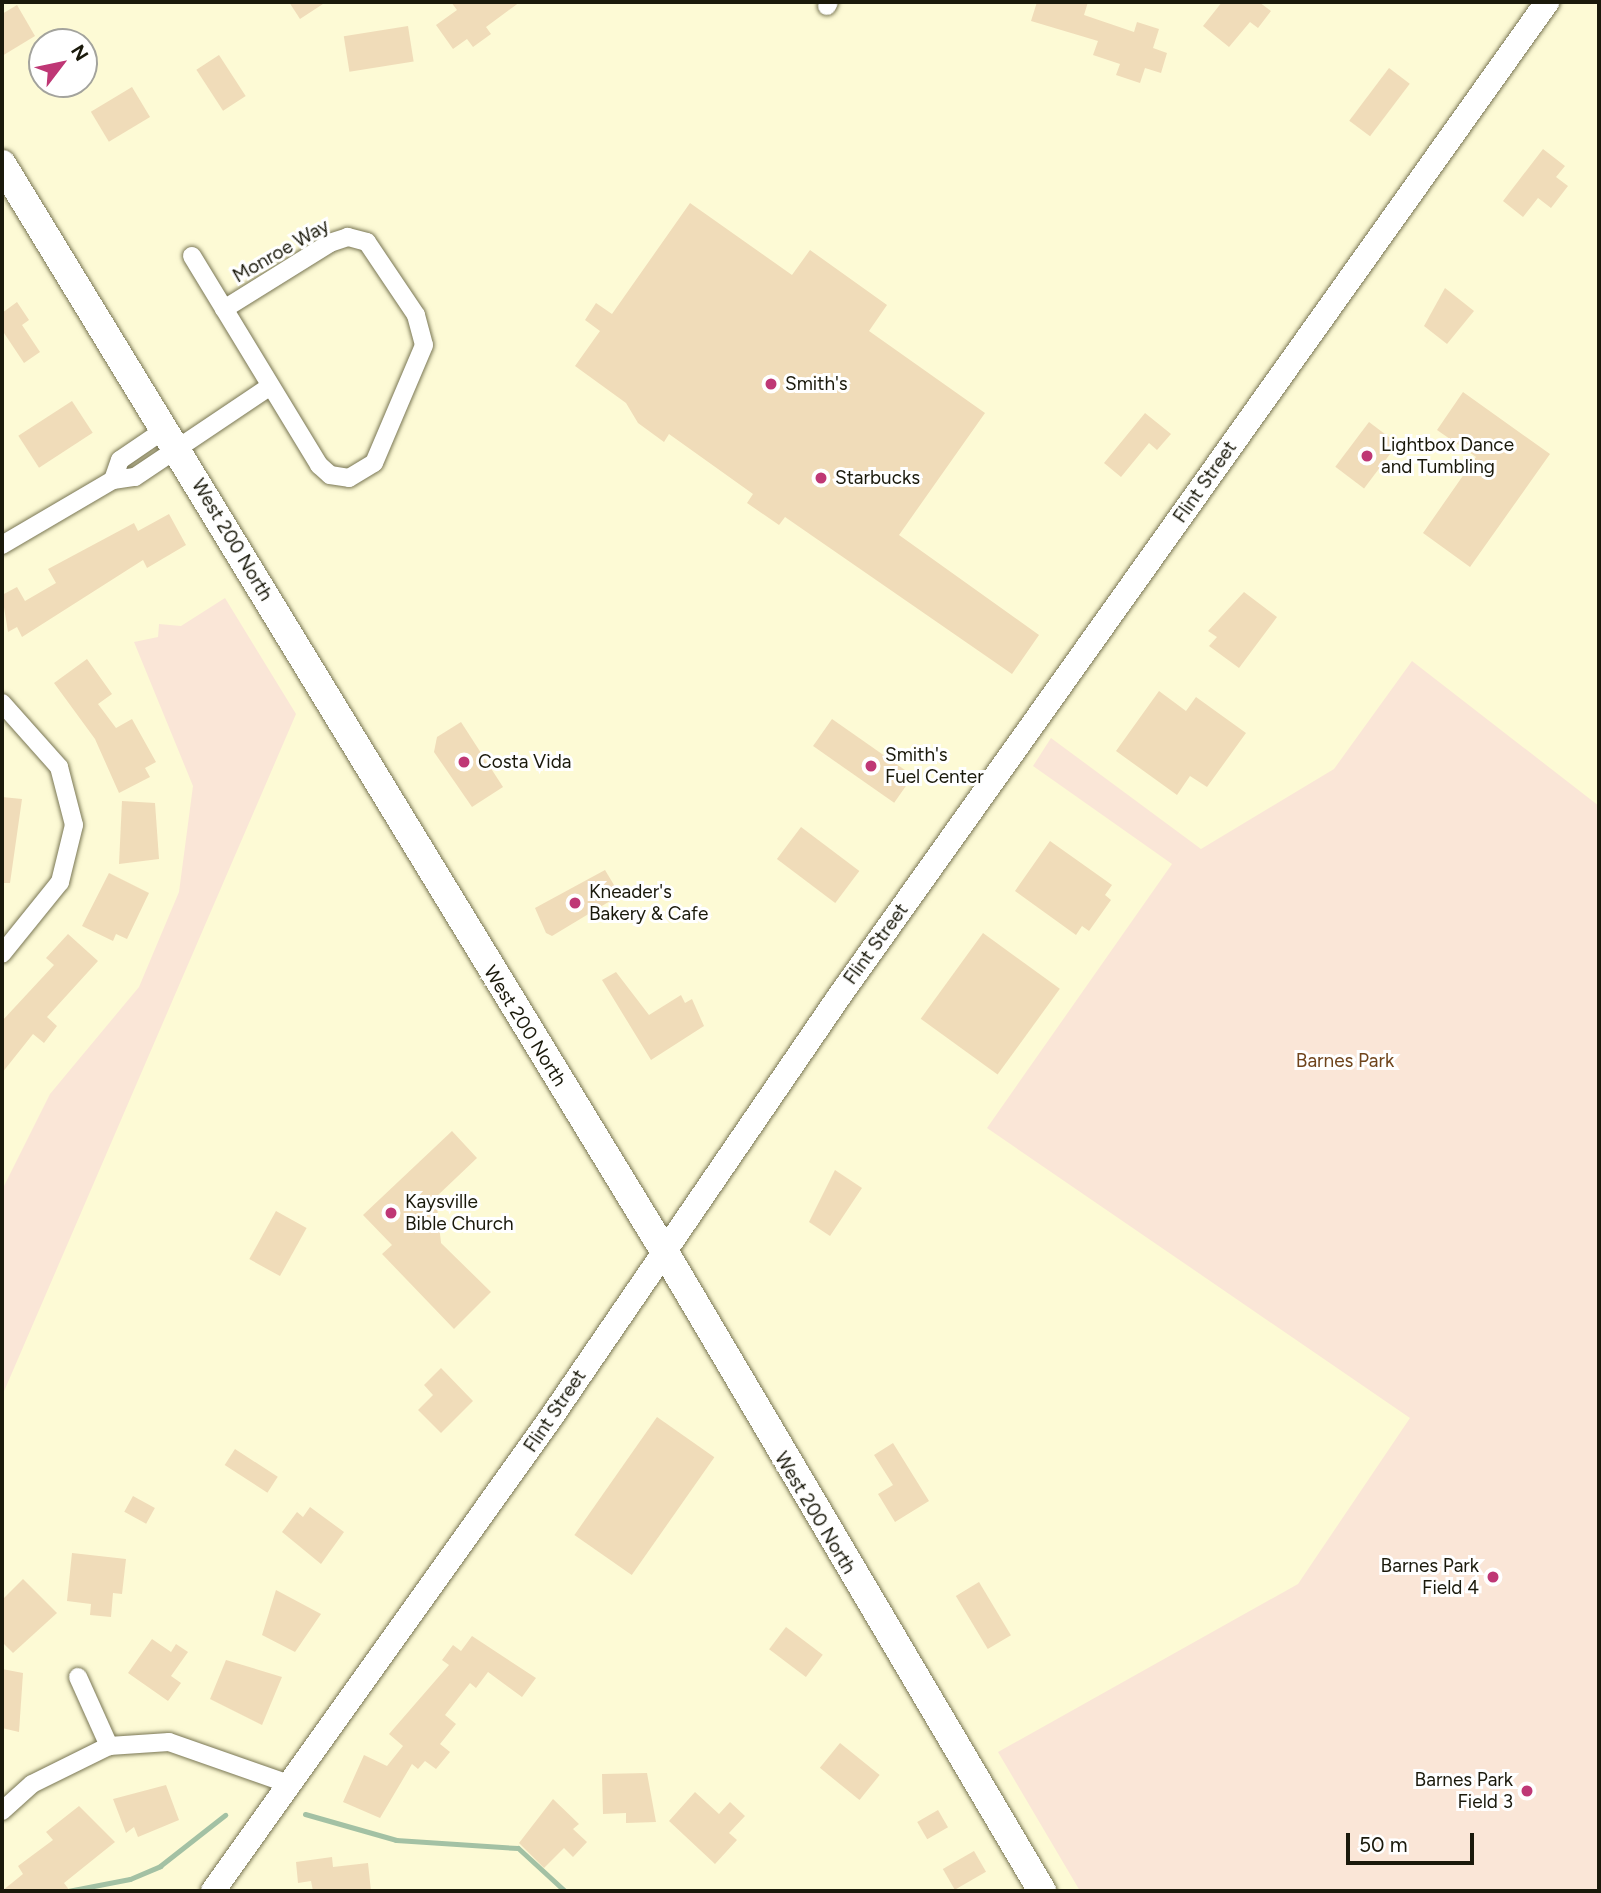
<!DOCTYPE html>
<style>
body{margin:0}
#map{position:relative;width:1601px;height:1893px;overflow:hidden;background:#fdfad5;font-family:Figtree,sans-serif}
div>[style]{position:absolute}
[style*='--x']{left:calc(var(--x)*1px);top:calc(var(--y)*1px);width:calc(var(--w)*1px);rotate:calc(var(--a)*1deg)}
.green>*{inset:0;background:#fae6d7}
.stream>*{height:5px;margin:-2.5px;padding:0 2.5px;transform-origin:2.5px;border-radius:2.5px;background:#a3c1a4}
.building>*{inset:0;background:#f0dcb9;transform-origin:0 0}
.roads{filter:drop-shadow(0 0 2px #797654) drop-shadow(0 0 2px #797654)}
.street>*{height:18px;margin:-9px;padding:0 9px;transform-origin:9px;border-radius:9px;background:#fff}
.secondary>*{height:24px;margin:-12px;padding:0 12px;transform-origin:12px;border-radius:12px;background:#fff}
.primary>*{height:28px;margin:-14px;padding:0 14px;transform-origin:14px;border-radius:14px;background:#fff}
.dots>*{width:19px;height:19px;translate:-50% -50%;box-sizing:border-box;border:4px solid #fff;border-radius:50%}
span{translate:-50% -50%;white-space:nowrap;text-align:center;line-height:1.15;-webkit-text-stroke:6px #fff;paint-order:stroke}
.street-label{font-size:19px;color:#1a190b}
.poi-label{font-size:19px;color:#1a190b}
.left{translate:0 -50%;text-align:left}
.right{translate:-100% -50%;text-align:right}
.park-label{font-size:19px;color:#6f441b}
.frame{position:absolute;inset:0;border:4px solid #1a190b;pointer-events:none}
.north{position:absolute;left:28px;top:28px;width:70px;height:70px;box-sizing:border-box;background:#fff;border:2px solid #a3a39d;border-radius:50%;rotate:58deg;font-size:19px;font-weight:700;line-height:28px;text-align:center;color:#1a190b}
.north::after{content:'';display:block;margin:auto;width:24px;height:32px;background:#bf3775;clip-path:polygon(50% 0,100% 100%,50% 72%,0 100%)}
.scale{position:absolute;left:1346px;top:1833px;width:128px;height:32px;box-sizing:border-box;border:4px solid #1a190b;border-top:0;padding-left:9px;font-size:21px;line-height:24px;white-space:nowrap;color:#1a190b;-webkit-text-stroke:5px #fff;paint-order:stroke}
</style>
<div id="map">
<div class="green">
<i style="clip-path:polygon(225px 598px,296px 714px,2px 1396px,2px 1190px,50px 1094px,139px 987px,179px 892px,193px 786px,134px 642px,158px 637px,159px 624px,181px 626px)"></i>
<i style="clip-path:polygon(1412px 661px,1599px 806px,1599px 1891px,1080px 1891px,998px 1752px,1298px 1584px,1410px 1418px,987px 1128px,1172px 864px,1033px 766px,1051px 738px,1201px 849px,1334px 769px)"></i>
</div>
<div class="stream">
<i style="--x:305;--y:1814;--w:95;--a:15.9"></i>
<i style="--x:396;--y:1840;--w:122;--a:3.8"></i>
<i style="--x:518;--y:1848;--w:64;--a:42.5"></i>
<i style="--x:68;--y:1891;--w:63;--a:-11"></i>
<i style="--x:130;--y:1879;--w:33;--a:-23"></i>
<i style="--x:160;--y:1866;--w:83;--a:-38.1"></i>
</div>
<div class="building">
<i style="clip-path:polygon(289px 2px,326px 2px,300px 19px)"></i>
<i style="clip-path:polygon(451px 2px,520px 2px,486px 27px,491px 34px,473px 47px,467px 39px,453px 49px,436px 25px,457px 10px)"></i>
<i style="clip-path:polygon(1037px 2px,1088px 2px,1084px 15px,1134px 32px,1137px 22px,1159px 29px,1153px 48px,1167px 53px,1161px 73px,1145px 68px,1140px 83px,1116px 75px,1120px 64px,1093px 55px,1098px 41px,1031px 21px)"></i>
<i style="clip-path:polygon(1222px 2px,1259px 2px,1271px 11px,1258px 28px,1250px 22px,1229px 47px,1203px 26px)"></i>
<i style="clip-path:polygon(17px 5px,35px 36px,2px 56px,2px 14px)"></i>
<i style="left:408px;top:26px;width:36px;height:65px;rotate:81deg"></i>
<i style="left:219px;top:55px;width:49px;height:27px;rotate:57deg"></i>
<i style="left:1389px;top:68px;width:26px;height:66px;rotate:37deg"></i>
<i style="left:132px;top:87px;width:35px;height:48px;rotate:59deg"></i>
<i style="clip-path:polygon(1543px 149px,1565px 166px,1556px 177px,1568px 186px,1551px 208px,1538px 198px,1523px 217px,1503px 201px)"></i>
<i style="clip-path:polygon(690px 203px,792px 275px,810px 250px,887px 305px,869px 331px,985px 413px,899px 535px,1039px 635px,1012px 674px,785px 517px,779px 525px,747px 503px,753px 494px,669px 434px,664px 442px,638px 423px,626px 403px,575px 366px,600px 331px,585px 320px,596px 303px,612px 314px)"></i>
<i style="clip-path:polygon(1445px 288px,1474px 311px,1447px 344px,1424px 326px)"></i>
<i style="clip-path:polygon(17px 302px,29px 320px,22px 325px,40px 352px,24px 363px,2px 330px,2px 313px)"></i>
<i style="clip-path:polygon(1463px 392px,1550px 454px,1470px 567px,1423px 533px,1476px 457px,1437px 430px)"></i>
<i style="left:72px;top:401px;width:38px;height:64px;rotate:57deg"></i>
<i style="clip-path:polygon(1145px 413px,1171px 434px,1157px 450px,1149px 443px,1121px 477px,1104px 463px)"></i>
<i style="left:1369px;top:422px;width:36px;height:56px;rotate:37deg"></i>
<i style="clip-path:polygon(169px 514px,186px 545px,147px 568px,143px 560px,22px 637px,17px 627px,8px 632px,2px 595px,17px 587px,25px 601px,56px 583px,48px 569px,134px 523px,138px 531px)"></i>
<i style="clip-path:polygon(1244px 592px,1277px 617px,1239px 668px,1209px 646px,1217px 637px,1208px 631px)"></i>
<i style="clip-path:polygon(87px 659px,112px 694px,98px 704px,116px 728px,132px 719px,156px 762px,145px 768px,150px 777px,119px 793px,95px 739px,54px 683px)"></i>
<i style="clip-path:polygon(1159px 691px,1186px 711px,1196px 697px,1246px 733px,1207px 787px,1190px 776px,1177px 795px,1116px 751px)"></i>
<i style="left:832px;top:719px;width:99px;height:33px;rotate:35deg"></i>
<i style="clip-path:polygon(461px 722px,503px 787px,472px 807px,434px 752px,437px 737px)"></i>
<i style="clip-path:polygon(2px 797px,22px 799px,10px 883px,2px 883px)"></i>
<i style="clip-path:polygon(122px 801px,155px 803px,159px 859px,119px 864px)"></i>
<i style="left:801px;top:827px;width:73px;height:40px;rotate:37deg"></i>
<i style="clip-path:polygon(1050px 841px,1112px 885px,1105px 895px,1111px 900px,1089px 931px,1082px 926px,1076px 935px,1015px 891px)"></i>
<i style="clip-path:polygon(605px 870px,620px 895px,552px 936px,546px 933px,535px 908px)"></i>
<i style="clip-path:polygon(109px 873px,149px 893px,127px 939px,116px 934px,113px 941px,82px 926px)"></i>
<i style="left:983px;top:933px;width:95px;height:106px;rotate:36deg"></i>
<i style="clip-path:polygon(68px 934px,98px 961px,47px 1017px,57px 1026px,44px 1043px,33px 1034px,2px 1073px,2px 1021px,54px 965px,46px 958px)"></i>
<i style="clip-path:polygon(616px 972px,649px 1015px,681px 995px,685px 1003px,692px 999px,704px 1026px,651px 1060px,602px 980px)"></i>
<i style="clip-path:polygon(452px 1131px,477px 1158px,436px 1197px,441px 1243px,491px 1292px,454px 1329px,382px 1254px,392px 1245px,363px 1215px)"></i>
<i style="clip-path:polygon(835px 1170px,862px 1188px,830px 1236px,809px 1222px)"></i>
<i style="left:276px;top:1211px;width:35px;height:55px;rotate:29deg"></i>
<i style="clip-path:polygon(441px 1368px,473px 1401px,441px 1433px,418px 1410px,433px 1395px,424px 1385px)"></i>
<i style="left:657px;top:1417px;width:70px;height:144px;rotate:35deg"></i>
<i style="clip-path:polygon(893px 1443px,929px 1501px,895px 1522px,878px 1494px,893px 1485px,874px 1455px)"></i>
<i style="left:235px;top:1449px;width:51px;height:19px;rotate:33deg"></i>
<i style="left:133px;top:1496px;width:25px;height:18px;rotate:29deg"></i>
<i style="clip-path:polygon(310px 1507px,344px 1532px,321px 1564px,282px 1532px,297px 1512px,303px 1517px)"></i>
<i style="clip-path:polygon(72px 1553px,126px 1559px,122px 1594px,113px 1593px,111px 1617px,90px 1615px,91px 1604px,67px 1601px)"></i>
<i style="clip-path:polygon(23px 1579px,57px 1613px,13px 1653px,2px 1642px,2px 1600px)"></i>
<i style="left:979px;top:1582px;width:62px;height:27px;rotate:59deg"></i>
<i style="clip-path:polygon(276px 1590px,321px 1614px,295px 1652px,262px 1635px)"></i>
<i style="left:786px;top:1627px;width:46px;height:28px;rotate:37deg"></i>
<i style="clip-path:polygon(472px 1636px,536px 1678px,522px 1697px,488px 1672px,476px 1688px,470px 1683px,445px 1715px,456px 1724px,440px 1744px,450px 1752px,436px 1769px,425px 1761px,418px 1769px,412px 1764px,380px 1818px,343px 1802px,364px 1755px,387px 1766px,403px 1746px,389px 1734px,449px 1665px,442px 1660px,453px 1645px,461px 1651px)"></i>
<i style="clip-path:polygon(152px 1639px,171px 1652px,176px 1644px,188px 1652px,171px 1676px,181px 1683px,168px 1701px,128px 1673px)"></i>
<i style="clip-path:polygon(226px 1660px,282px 1677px,262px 1725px,210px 1699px)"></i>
<i style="clip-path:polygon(2px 1669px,23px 1673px,19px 1732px,2px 1728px)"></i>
<i style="left:840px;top:1743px;width:51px;height:32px;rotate:39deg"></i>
<i style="clip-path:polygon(647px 1773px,656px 1822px,626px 1823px,626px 1813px,603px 1814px,602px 1774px)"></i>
<i style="clip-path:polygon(166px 1785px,179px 1820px,138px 1837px,134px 1827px,126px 1833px,113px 1799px)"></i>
<i style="clip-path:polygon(695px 1792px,719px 1814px,730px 1802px,745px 1816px,729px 1833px,737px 1840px,715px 1864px,669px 1821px)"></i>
<i style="clip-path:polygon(553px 1799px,579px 1824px,573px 1829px,587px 1842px,573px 1857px,564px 1848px,544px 1868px,519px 1843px)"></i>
<i style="clip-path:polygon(79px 1806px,115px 1842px,64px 1883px,70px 1891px,2px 1891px,23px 1874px,18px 1866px,53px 1840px,46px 1832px)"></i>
<i style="left:938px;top:1810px;width:20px;height:24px;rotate:60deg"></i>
<i style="left:974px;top:1851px;width:24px;height:36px;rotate:60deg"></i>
<i style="clip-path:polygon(332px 1857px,333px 1867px,368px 1863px,371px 1891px,313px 1891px,311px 1881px,298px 1883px,296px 1862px)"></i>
</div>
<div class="roads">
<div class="street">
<i style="--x:827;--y:6;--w:4;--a:-63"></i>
<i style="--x:192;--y:256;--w:245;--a:58.7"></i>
<i style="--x:319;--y:465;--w:15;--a:42"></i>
<i style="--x:330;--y:475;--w:19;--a:9"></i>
<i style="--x:349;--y:478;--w:29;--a:-31"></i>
<i style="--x:374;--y:463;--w:128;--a:-67"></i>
<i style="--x:424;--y:345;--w:31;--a:-105"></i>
<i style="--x:416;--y:315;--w:88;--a:-123.9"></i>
<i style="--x:367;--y:242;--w:20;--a:-165"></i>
<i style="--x:348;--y:237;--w:19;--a:162"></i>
<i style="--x:330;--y:243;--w:125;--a:148.1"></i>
<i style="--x:113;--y:480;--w:21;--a:-71"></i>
<i style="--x:120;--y:460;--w:53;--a:-34.3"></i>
<i style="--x:2;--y:545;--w:129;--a:-30.4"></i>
<i style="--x:113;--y:480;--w:22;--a:-8"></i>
<i style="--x:135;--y:477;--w:161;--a:-33.9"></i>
<i style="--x:2;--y:703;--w:86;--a:48.3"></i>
<i style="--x:59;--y:767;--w:60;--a:75.5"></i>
<i style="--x:74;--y:825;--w:59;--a:103.8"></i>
<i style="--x:60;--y:882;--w:92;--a:128.9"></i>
<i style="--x:78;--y:1677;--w:76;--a:65.8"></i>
<i style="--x:2;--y:1811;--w:40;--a:-42"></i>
<i style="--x:32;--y:1784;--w:86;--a:-26.3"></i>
<i style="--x:109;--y:1746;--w:60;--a:-3.8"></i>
<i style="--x:169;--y:1742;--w:127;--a:19.3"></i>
</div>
<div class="secondary">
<i style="--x:213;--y:1891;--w:580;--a:-54.47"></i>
<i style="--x:550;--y:1419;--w:510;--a:-55.62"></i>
<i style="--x:838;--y:998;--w:1223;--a:-54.55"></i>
</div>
<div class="primary">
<i style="--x:2;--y:164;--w:1270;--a:58.65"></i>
<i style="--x:663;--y:1249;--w:746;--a:59.44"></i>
</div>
</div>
<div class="dots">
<i style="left:771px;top:384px;background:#bf3775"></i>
<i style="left:1367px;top:456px;background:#bf3775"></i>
<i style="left:821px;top:478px;background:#bf3775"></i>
<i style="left:464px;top:762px;background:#bf3775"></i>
<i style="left:871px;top:766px;background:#bf3775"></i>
<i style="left:575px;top:903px;background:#bf3775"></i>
<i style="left:391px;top:1213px;background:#bf3775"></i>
<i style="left:1493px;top:1577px;background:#bf3775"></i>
<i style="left:1527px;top:1791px;background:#bf3775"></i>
</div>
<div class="street-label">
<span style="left:281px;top:251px;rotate:-30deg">Monroe Way</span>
<span style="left:1205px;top:482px;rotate:-55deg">Flint Street</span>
<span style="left:232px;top:540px;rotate:59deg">West 200 North</span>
<span style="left:876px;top:944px;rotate:-54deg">Flint Street</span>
<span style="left:525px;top:1026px;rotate:58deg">West 200 North</span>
<span style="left:555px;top:1411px;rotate:-56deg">Flint Street</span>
<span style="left:815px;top:1513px;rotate:59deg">West 200 North</span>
</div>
<div class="poi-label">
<span class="left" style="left:785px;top:384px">Smith's</span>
<span class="left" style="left:1381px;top:456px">Lightbox Dance<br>and Tumbling</span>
<span class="left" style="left:835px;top:478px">Starbucks</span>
<span class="left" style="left:885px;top:766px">Smith's<br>Fuel Center</span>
<span class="left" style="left:478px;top:762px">Costa Vida</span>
<span class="left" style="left:589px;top:903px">Kneader's<br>Bakery &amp; Cafe</span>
<span class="left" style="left:405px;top:1213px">Kaysville<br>Bible Church</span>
<span class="right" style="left:1479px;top:1577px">Barnes Park<br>Field 4</span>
<span class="right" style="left:1513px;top:1791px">Barnes Park<br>Field 3</span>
</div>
<div class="park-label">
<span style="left:1345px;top:1061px">Barnes Park</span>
</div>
<div class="frame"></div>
<div class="north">N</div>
<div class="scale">50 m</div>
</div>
